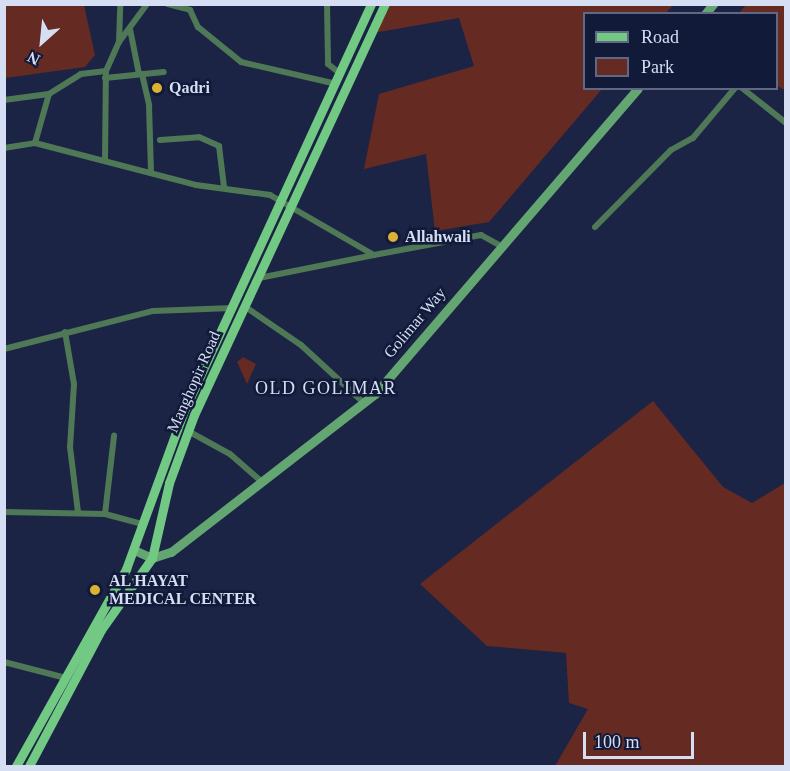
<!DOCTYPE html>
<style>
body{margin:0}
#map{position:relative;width:790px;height:771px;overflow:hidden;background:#1b2444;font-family:"Times New Roman",serif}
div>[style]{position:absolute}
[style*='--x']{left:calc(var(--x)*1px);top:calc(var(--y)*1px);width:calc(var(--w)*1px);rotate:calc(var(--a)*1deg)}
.green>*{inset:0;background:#652a22}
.street>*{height:6px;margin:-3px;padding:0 3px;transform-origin:3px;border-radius:3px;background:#4f7856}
.secondary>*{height:9px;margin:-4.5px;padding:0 4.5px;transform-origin:4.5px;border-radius:4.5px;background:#63a671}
.primary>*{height:9px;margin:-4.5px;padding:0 4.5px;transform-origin:4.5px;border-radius:4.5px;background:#71c984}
.dots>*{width:16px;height:16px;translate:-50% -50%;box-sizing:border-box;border:3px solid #121a39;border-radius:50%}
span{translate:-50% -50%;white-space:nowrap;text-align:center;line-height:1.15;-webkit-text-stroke:5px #121a39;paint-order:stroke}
.poi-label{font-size:16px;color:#d6def3;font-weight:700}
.left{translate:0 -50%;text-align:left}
.street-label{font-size:16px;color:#d6def3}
.neighbourhood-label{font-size:18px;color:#d6def3;letter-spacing:1.5px}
.frame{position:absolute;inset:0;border:6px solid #d6def3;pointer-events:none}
.legend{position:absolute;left:583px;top:12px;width:195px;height:78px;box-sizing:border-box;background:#121a39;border:2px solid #606883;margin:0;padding:8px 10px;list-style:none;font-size:18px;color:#d6def3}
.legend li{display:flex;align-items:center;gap:12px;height:30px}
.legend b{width:30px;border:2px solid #606883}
.north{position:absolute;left:12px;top:12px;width:60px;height:60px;-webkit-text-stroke:4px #121a39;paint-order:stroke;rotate:207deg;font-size:16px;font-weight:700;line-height:24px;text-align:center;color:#d6def3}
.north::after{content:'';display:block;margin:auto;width:21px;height:27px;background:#d6def3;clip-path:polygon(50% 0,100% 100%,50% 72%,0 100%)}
.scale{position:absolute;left:583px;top:732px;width:111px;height:27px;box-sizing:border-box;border:3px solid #d6def3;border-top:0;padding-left:8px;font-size:18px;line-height:21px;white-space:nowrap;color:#d6def3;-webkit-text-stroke:4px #121a39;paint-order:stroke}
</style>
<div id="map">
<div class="green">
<i style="clip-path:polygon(5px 4px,84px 5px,95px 55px,85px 67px,5px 78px)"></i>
<i style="clip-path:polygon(747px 4px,785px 5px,785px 90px,777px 86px,776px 14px,739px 13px)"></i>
<i style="clip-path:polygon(385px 5px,673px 5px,666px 13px,584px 14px,584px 88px,602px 89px,489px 222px,435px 231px,426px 154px,364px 169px,379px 94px,474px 66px,459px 18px,373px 33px)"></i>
<i style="clip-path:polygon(243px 357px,256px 364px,247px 384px,237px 362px)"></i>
<i style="clip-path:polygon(653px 401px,723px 487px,752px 503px,785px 483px,785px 766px,555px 766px,588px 709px,569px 703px,566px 653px,487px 646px,420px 584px)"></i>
</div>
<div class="street">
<i style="--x:168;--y:4;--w:23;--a:15"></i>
<i style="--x:190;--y:10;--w:19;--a:65"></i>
<i style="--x:198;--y:27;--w:55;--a:39.1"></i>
<i style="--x:241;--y:62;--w:98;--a:13"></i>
<i style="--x:327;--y:4;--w:60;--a:89"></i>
<i style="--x:328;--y:64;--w:16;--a:38"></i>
<i style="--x:130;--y:29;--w:46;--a:78.7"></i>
<i style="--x:119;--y:42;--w:38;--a:-88"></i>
<i style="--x:142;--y:74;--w:32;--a:77"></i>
<i style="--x:149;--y:105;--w:68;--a:88.3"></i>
<i style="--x:105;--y:78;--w:59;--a:-5.8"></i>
<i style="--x:742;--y:88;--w:56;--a:38.5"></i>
<i style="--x:4;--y:100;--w:45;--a:-7.6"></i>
<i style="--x:160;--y:140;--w:39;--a:-4"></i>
<i style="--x:199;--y:137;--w:22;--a:24"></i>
<i style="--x:219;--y:146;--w:41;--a:83"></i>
<i style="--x:35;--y:143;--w:51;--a:-74.1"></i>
<i style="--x:49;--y:94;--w:38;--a:-32"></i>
<i style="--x:81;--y:74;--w:25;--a:-7"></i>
<i style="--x:4;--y:148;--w:31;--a:-9"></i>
<i style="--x:35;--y:143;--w:166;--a:14.6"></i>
<i style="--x:196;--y:185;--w:75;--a:7.7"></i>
<i style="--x:270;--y:195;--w:120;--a:30"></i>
<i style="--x:374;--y:255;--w:109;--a:-10.6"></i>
<i style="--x:481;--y:235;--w:21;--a:29"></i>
<i style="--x:105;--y:160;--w:89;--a:-89.4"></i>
<i style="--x:106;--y:71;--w:32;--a:-66"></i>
<i style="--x:119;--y:42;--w:47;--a:-53.6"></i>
<i style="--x:595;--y:227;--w:108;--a:-45.4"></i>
<i style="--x:671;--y:150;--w:25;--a:-29"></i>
<i style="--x:693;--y:138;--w:65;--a:-50"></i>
<i style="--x:259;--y:278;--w:117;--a:-11.3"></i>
<i style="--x:244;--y:306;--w:69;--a:34.4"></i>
<i style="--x:301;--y:345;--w:86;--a:42.6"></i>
<i style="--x:65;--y:332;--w:53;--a:80.2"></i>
<i style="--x:74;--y:384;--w:63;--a:93.6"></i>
<i style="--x:70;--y:447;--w:65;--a:83"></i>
<i style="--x:4;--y:349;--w:154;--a:-14.3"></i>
<i style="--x:153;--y:311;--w:79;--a:-2.2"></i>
<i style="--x:188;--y:431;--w:48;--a:28.7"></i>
<i style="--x:230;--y:454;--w:43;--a:41.2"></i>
<i style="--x:4;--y:512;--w:101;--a:1.1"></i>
<i style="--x:105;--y:514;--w:39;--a:15"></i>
<i style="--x:105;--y:514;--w:79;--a:-83.4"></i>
<i style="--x:4;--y:662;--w:60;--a:14.5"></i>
</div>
<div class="secondary">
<i style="--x:705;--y:14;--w:13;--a:-51"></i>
<i style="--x:134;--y:550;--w:20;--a:24"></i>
<i style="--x:152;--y:558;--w:20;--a:-18"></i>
<i style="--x:171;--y:552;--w:258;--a:-37.8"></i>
<i style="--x:375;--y:394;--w:403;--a:-49.3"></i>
</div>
<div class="primary">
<i style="--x:16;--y:766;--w:226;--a:-60.8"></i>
<i style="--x:126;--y:569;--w:166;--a:-69.9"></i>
<i style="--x:183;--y:413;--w:450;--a:-65.3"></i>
<i style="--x:29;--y:766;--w:154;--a:-62.1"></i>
<i style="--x:101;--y:630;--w:88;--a:-54.7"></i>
<i style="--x:152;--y:558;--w:77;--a:-77.2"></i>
<i style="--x:169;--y:483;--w:72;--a:-69.8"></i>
<i style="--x:194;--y:415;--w:453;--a:-65.1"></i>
</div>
<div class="dots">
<i style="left:157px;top:88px;background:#dcb233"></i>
<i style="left:393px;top:237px;background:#dcb233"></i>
<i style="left:95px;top:590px;background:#dcb233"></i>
</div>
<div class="poi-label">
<span class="left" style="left:169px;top:88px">Qadri</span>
<span class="left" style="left:405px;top:237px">Allahwali</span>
<span class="left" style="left:109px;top:590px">AL HAYAT<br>MEDICAL CENTER</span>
</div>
<div class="street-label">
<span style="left:415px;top:323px;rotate:-50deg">Golimar Way</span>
<span style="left:194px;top:382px;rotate:-66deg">Manghopir Road</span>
</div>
<div class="neighbourhood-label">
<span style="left:326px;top:388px">OLD GOLIMAR</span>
</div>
<div class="frame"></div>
<ul class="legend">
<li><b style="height:8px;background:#71c984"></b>Road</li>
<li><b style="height:16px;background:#652a22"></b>Park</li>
</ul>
<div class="north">N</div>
<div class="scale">100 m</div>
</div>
